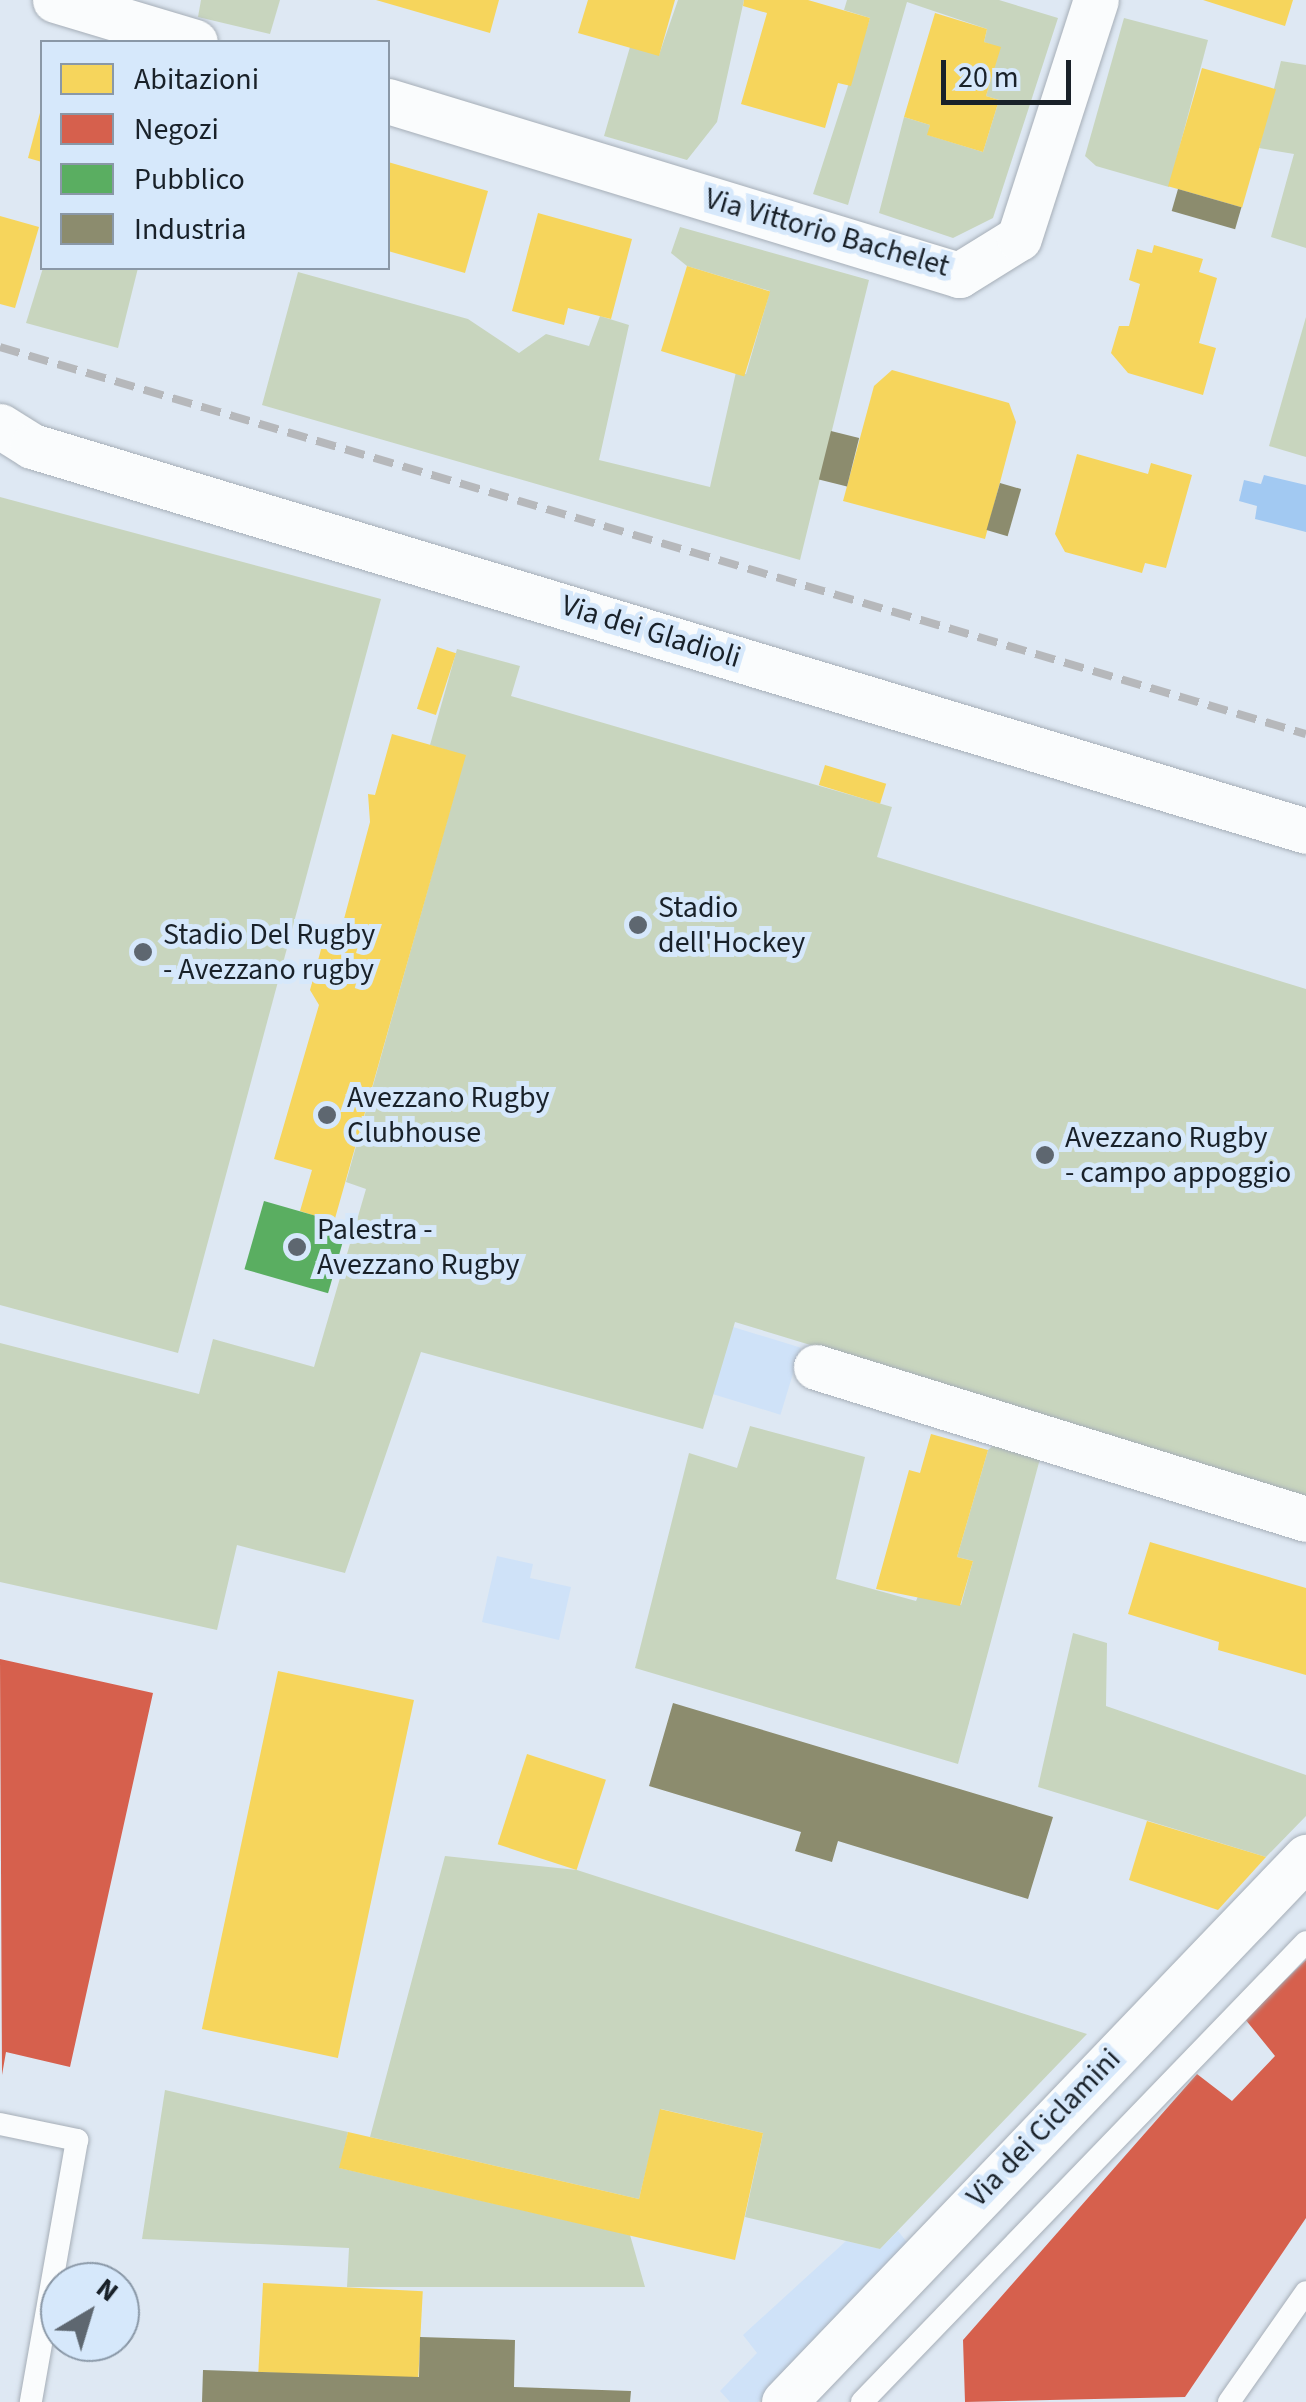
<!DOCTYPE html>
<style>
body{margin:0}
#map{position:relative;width:1306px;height:2402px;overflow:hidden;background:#dee8f3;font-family:"Source Sans 3",sans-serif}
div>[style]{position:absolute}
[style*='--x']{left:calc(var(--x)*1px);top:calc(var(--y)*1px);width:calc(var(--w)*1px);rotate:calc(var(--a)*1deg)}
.built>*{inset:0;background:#cfe2f8;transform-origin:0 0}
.green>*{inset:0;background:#c8d5be}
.water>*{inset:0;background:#a2c9f2}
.homes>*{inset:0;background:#f6d55c;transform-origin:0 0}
.shops>*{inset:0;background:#d6604d}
.public>*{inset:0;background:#5aae61;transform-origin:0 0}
.industry>*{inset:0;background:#8c8c6e;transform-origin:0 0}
.roads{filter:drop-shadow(0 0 2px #a6aeb7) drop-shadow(0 0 2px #a6aeb7)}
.service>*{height:22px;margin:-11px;padding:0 11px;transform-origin:11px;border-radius:11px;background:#fafcfd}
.minor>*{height:45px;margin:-22.5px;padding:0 22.5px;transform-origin:22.5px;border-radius:22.5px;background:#fafcfd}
.rail>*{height:8px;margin-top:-4px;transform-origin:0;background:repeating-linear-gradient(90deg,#b6b8bb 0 20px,transparent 0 30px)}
.dots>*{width:28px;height:28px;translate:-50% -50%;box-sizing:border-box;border:5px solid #d6e8fb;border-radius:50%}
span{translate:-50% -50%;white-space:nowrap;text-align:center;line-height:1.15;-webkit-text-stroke:10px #d6e8fb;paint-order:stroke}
.street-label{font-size:30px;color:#192129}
.poi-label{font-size:30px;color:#192129}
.left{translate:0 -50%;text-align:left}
.legend{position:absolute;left:40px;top:40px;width:350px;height:230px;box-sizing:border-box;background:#d6e8fb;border:2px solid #8a98a7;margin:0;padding:12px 18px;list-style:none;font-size:30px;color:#192129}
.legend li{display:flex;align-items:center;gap:20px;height:50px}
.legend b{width:50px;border:2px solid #8a98a7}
.north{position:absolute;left:40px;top:2262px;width:100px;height:100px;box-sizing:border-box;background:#d6e8fb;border:2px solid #8a98a7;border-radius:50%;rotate:38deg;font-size:28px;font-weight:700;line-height:40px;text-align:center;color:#192129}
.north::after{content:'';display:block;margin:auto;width:35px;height:45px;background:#5e6770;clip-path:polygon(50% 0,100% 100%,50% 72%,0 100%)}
.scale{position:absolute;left:941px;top:60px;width:130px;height:45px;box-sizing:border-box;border:5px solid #192129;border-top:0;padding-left:12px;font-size:30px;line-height:35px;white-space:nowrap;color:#192129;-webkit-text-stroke:8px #d6e8fb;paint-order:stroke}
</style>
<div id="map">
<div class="built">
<i style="left:733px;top:1327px;width:71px;height:70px;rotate:17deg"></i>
<i style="clip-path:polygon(497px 1556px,533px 1564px,530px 1578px,571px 1587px,559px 1640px,482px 1622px)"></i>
<i style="clip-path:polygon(898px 2231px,910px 2246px,758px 2402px,730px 2402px,720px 2391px,757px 2353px,743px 2335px,846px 2241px,880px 2249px)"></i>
</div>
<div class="green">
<i style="clip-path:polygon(201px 0,280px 0,270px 34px,198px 17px)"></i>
<i style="clip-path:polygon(678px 0,744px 0,717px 122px,687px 160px,604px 136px,630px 47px,659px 55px)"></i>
<i style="clip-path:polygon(847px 0,999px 0,1058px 18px,993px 218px,953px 238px,879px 213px,904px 117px,930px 125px,928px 135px,983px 152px,999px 100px,986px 96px,1000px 48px,984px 42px,987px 29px,907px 2px,848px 205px,813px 194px,870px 18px,844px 10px)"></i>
<i style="clip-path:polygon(1124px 18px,1208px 40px,1169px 187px,1096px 166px,1085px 156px)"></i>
<i style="clip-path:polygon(1281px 61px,1306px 65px,1306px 248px,1271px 237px,1294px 154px,1259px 148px)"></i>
<i style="clip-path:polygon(680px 227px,869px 280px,800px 560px,262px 405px,298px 272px,468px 319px,519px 353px,546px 334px,589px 346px,600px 316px,629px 325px,599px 460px,710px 487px,736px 372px,746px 374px,770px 291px,687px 266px,671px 253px)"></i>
<i style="clip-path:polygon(43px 268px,138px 268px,118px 348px,26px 323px)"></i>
<i style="clip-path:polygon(1306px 317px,1306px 457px,1269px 446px)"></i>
<i style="clip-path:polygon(0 497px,381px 599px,178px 1353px,0 1305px)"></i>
<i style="clip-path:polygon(457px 649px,520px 666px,511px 696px,892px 807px,877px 857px,1306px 989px,1306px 1496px,735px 1322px,703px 1429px,421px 1352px,345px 1573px,237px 1545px,217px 1630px,0 1582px,0 1343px,199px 1394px,213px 1339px,314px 1367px,366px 1189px,346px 1182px,465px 756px,430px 745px)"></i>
<i style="clip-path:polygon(750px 1426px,865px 1457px,836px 1579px,916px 1601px,919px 1594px,961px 1605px,973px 1561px,957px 1557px,988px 1450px,996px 1443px,1041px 1455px,958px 1764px,635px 1668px,689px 1453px,737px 1468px)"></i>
<i style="clip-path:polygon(1073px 1633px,1107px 1643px,1106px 1706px,1306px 1775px,1306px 1816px,1266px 1857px,1038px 1787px)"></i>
<i style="clip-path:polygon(445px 1856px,577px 1870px,1087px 2034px,880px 2249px,745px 2217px,763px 2133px,661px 2109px,639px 2199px,370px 2137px)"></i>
<i style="clip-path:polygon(165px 2090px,348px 2132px,340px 2168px,630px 2235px,645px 2287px,347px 2287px,349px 2248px,142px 2239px)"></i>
</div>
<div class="water">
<i style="clip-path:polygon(1264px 475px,1306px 485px,1306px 532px,1255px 519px,1257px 506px,1239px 501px,1244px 480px,1261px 484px)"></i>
</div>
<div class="homes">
<i style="clip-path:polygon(376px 0,499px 0,490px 33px)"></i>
<i style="clip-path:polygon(588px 0,675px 0,659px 56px,578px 33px)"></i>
<i style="clip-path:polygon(744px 0,808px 0,870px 18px,851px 86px,838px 83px,825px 128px,741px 104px,767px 13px,743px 6px)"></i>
<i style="clip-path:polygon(1203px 0,1293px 0,1285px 26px)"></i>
<i style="clip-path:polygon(935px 13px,987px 29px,984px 42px,1001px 47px,986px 96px,999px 100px,983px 152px,927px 135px,930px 125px,904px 117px)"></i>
<i style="left:1202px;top:68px;width:77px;height:123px;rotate:16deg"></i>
<i style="clip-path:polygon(41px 109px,42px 110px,42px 162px,28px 158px)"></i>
<i style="clip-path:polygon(388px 162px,488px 191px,465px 273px,388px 251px)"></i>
<i style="clip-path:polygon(538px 213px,632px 239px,611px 319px,568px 308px,564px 325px,512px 311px)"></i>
<i style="clip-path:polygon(0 216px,39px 227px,15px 308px,0 304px)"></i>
<i style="clip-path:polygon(1154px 245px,1203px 259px,1199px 272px,1217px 278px,1199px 343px,1216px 348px,1203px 395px,1128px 373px,1111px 353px,1119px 326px,1129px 326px,1140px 284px,1129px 280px,1137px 249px,1152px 253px)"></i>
<i style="left:687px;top:266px;width:87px;height:89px;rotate:17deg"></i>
<i style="clip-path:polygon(892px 370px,1009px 403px,1016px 422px,985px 539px,843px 501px,874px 386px)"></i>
<i style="clip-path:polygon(1077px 454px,1148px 474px,1151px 463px,1192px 475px,1166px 568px,1145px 563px,1142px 573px,1065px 552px,1055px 534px)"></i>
<i style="left:437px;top:647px;width:20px;height:65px;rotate:18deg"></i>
<i style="clip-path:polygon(392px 734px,466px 755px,334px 1222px,300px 1211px,312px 1170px,274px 1159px,319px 1005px,310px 990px,323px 942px,337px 945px,370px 822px,368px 794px,375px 795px)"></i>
<i style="left:825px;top:765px;width:64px;height:21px;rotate:17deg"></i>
<i style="clip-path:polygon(931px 1434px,988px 1450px,957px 1557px,973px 1561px,960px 1606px,876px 1589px,909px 1470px,920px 1473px)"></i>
<i style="clip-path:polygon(1150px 1542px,1306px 1588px,1306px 1675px,1218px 1650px,1219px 1642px,1128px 1614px)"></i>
<i style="left:278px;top:1671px;width:139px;height:366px;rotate:12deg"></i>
<i style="left:527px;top:1754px;width:83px;height:95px;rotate:18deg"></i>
<i style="clip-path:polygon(1147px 1821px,1266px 1857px,1218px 1910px,1129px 1880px)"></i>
<i style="clip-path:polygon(660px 2109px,763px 2133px,735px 2260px,339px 2168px,348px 2132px,639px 2199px)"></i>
<i style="left:263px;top:2283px;width:160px;height:89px;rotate:3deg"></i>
</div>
<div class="shops">
<i style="clip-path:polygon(0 1659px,153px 1693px,70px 2067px,6px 2052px,2px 2075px)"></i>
<i style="clip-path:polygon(1306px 1960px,1306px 2218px,1185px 2397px,965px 2402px,963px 2340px,1197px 2074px,1232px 2101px,1275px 2056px,1245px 2019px)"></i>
</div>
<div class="public">
<i style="left:264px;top:1201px;width:87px;height:71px;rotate:16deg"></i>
</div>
<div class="industry">
<i style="left:1178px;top:189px;width:66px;height:23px;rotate:16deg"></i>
<i style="left:831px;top:431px;width:29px;height:50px;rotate:14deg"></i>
<i style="left:1000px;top:483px;width:22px;height:49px;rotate:16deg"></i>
<i style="clip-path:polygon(673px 1703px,1053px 1817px,1028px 1899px,838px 1841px,832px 1862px,795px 1851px,801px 1832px,649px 1786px)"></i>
<i style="clip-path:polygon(420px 2337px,515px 2340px,514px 2387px,631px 2391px,630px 2402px,202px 2402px,203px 2370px,419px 2377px)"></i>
</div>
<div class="roads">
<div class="service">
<i style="--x:0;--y:2124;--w:79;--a:11.7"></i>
<i style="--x:77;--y:2140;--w:266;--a:100"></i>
<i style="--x:862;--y:2402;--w:639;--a:-46.01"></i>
<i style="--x:1229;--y:2402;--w:134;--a:-55"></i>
</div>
<div class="minor">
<i style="--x:55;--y:0;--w:146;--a:16.7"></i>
<i style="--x:388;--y:101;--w:597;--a:16.95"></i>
<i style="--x:959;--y:275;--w:70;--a:-31.7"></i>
<i style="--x:1019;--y:238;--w:250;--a:-72.1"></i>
<i style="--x:0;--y:426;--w:38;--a:32"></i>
<i style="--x:32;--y:446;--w:1331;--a:16.81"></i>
<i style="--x:816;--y:1367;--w:513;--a:17.23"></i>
<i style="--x:784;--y:2402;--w:755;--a:-46.23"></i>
</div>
</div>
<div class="rail">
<i style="--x:0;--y:347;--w:1362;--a:16.51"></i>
</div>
<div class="dots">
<i style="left:638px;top:925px;background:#5e6770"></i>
<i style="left:143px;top:952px;background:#5e6770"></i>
<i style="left:327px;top:1115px;background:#5e6770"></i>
<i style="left:1045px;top:1155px;background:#5e6770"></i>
<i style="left:297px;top:1247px;background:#5e6770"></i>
</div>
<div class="street-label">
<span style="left:827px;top:233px;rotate:16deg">Via Vittorio Bachelet</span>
<span style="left:651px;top:632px;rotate:17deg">Via dei Gladioli</span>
<span style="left:1044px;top:2128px;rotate:-46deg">Via dei Ciclamini</span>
</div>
<div class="poi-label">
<span class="left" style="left:658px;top:925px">Stadio<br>dell'Hockey</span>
<span class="left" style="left:163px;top:952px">Stadio Del Rugby<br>- Avezzano rugby</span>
<span class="left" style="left:347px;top:1115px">Avezzano Rugby<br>Clubhouse</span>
<span class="left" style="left:1065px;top:1155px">Avezzano Rugby<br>- campo appoggio</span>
<span class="left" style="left:317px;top:1247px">Palestra -<br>Avezzano Rugby</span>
</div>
<ul class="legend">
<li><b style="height:28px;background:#f6d55c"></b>Abitazioni</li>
<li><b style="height:28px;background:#d6604d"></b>Negozi</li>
<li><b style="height:28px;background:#5aae61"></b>Pubblico</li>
<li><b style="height:28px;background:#8c8c6e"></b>Industria</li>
</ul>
<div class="north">N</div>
<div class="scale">20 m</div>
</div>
